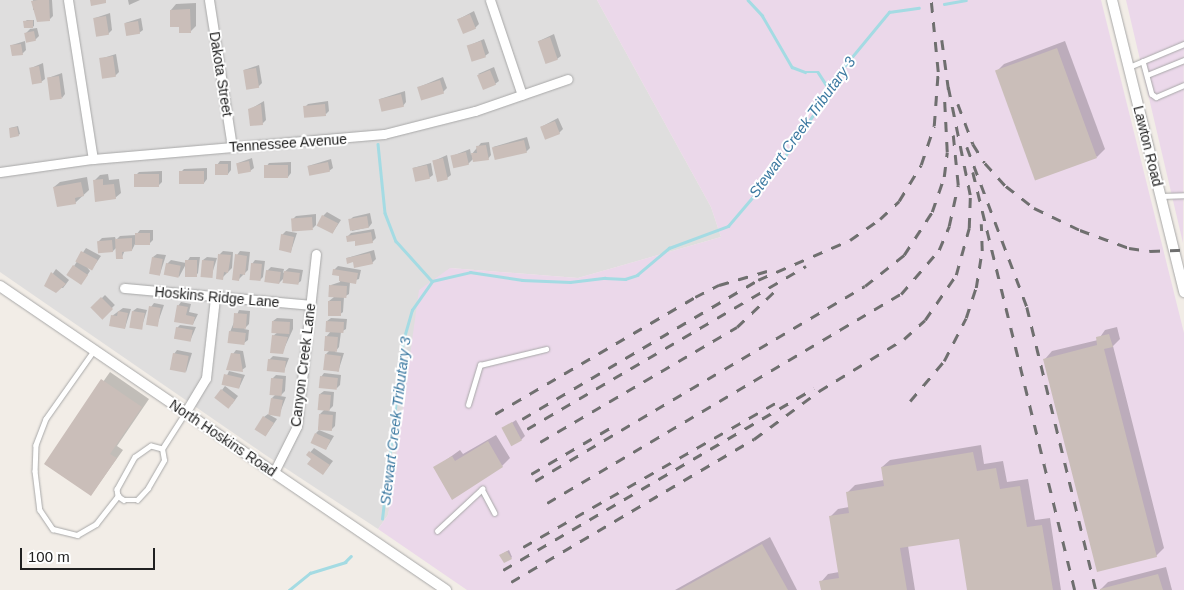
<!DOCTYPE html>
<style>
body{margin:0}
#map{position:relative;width:1184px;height:590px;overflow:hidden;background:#f2ede7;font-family:Helvetica,sans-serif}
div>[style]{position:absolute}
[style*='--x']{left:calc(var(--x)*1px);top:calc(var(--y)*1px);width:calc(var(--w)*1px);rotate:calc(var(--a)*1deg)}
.residential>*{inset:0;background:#dfdede}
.industrial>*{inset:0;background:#ebd8ea}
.shadow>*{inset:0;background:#0003;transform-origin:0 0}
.stream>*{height:2.5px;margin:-1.25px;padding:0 1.25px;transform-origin:1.25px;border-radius:1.25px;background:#a4dbe3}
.building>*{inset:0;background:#cabeb9;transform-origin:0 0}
.roads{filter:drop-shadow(0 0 1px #a8a8a8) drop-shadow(0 0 1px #a8a8a8)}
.service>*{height:4.5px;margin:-2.25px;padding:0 2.25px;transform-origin:2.25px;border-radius:2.25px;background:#fff}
.minor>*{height:9px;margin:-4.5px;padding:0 4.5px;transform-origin:4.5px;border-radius:4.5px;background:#fff}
.tertiary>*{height:10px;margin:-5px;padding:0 5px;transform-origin:5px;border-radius:5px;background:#fff}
.rail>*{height:2.5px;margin-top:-1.25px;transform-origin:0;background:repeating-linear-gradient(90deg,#6f6f6f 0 10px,transparent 0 20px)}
span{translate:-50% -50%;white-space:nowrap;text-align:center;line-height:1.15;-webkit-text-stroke:4px #fff;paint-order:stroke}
.street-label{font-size:14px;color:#212121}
.water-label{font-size:15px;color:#3c79a1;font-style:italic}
.scale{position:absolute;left:20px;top:548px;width:135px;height:22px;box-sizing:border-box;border:2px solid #212121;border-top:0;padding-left:6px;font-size:15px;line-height:18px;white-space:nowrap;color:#212121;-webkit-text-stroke:4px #fff;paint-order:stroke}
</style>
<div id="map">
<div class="residential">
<i style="clip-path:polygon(0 0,597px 0,711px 207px,721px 237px,578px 278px,450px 268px,388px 515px,378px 529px,264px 454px,0 272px)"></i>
</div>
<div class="industrial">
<i style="clip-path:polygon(597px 0,1101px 0,1184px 333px,1184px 590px,467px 590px,378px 529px,388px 515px,419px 290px,450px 268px,578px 278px,721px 237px,711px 207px)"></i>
<i style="clip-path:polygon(1126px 0,1184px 0,1183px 243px)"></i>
</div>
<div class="shadow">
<i style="clip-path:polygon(33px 0,52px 0,53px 16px,50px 19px,37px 9px,33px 10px)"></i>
<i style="clip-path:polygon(128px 0,140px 0,129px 5px)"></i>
<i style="clip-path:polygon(196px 3px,196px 26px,191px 31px,180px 25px,171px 10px,176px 4px)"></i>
<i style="clip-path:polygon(474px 11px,479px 24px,475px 28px,459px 19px)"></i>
<i style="clip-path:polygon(110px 13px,112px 30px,108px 34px,95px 18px)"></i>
<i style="clip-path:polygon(141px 18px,143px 30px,139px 33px,125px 23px)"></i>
<i style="clip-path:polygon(26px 20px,34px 20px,34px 26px,30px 29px,37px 28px,39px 36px,35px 40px,26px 33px,32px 27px)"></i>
<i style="clip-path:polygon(554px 34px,561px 56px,557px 59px,539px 41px)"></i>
<i style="clip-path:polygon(484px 39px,489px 53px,485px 56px,468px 46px)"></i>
<i style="clip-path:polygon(25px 41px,26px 50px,22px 54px,12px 45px)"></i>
<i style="clip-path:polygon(1065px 41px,1105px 149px,1097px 157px,996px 72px,1004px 64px)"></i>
<i style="clip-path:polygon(116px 54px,119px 72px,115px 76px,100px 59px)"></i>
<i style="clip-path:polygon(43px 63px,45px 79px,41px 82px,31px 68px)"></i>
<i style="clip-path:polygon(259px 65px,262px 83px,258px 87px,244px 70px)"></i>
<i style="clip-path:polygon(494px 67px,499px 81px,495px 84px,478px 74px)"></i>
<i style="clip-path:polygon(62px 73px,65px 94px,62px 98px,48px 78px)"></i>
<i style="clip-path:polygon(443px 77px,447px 88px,443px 92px,419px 87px)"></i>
<i style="clip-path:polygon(405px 91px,406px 102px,403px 106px,380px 99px)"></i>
<i style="clip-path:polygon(264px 101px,266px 120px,262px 124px,249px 110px)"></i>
<i style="clip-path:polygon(328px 101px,329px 111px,326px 114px,305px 107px,308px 104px)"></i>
<i style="clip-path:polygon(558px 118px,563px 129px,559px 133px,541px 127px)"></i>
<i style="clip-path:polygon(18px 126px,20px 134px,18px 135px,10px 128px)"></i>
<i style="clip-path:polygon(527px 137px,530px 148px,526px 152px,493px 147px)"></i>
<i style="clip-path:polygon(489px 142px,491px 155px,488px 159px,473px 159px,468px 164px,452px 156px,470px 149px,471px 155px,481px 143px)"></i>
<i style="clip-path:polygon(447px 155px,451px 175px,447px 178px,434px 161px)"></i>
<i style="clip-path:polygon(252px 158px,254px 168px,250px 171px,238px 163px)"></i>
<i style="clip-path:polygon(331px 159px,333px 168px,329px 171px,308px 166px)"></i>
<i style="clip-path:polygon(220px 161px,231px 161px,231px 170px,228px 174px,217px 165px)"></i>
<i style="clip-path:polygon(291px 162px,291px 173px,288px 177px,266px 167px,269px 163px)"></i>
<i style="clip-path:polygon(431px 163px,433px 175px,429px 178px,413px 168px)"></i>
<i style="clip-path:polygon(207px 168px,207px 179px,204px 183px,180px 173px,184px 169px)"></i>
<i style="clip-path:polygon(162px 171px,162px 182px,158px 186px,135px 176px,139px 172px)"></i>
<i style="clip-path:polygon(108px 174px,109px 180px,119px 179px,121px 193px,115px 198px,94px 181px,100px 175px)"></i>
<i style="clip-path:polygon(87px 177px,89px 190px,75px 203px,54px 187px,60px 182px)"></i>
<i style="clip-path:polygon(327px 212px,341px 220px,333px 232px,323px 216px)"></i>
<i style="clip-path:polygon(370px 213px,372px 223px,369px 227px,352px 231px,349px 221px,353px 217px)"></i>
<i style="clip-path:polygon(316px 214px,316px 225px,313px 228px,293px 219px,296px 216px)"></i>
<i style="clip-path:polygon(374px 229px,376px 238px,372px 242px,347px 237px,351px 233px)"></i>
<i style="clip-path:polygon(140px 230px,153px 230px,153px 240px,149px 244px,135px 244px,132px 250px,125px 250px,122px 257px,117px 247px,113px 251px,98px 242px,102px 238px,115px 237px,116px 240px,120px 236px,136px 235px)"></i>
<i style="clip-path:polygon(286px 231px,297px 233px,291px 251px,282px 235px)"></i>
<i style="clip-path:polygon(86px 248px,101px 256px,92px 269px,86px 266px,90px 271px,84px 280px,74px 266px)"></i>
<i style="clip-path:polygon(374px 250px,376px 259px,372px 263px,347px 258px)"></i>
<i style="clip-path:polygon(223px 251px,233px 252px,232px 268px,222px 278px,220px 254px)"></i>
<i style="clip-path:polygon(240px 251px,250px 252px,248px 270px,239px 279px,237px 255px)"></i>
<i style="clip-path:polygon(157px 254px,166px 255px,160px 274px,153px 257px)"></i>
<i style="clip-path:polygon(190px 257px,200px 257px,198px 273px,195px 277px,186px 264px,179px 277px,167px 264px,171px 260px,186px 263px)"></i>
<i style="clip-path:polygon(207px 257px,217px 258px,211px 277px,203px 260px)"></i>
<i style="clip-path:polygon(255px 260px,265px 261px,263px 277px,260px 280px,252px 264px)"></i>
<i style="clip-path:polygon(338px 266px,361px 270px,359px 279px,350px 282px,349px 294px,344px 297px,343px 312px,339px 315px,329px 301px,334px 297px,331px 285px,340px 282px,341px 275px,334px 270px)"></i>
<i style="clip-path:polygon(271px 267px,284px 269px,283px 273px,289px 268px,303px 270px,301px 281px,297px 284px,284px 278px,279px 283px,267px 271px)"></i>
<i style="clip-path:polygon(56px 269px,69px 280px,63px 288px,45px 285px)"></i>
<i style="left:105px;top:295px;width:14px;height:18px;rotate:45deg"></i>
<i style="clip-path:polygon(181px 302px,191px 304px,189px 312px,198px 314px,193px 324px,178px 306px)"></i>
<i style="clip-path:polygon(154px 303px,164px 305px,157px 325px,151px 307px)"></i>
<i style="clip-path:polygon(123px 308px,131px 309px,125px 328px,112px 316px)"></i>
<i style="clip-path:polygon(137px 308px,147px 310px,141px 329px,133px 311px)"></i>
<i style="clip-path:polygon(239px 310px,250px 311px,249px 324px,244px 329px,249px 330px,248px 340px,244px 343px,230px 332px)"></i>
<i style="clip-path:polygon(277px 318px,293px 319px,293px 329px,282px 353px,273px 336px,278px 332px,273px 321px)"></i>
<i style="clip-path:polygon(331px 318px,347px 319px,346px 329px,341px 332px,339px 347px,335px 352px,344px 353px,338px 372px,326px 354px,330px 350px,326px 337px,331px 331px,327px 321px)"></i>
<i style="clip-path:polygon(180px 325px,196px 327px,190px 341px,177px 328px)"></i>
<i style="clip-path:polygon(1117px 327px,1120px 339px,1113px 346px,1164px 548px,1156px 556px,1045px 359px,1052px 351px,1098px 340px,1105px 330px)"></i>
<i style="clip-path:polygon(177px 350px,192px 353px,186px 372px,174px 354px)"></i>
<i style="clip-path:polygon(236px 350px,243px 351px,246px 367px,242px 370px,233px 354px)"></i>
<i style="clip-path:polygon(273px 356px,289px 358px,284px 371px,269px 360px)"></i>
<i style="clip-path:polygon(229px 371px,245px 375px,239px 388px,223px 384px)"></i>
<i style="clip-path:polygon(110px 372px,149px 399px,117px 446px,123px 450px,91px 495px,45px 464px)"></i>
<i style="clip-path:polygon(324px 373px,341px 375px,340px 385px,337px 388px,321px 377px)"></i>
<i style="clip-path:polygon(276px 375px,286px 376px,285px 391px,280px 396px,286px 397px,279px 415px,272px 398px,276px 394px,272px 379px)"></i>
<i style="clip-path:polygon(225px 386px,238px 396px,232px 404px,222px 390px)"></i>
<i style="clip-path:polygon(324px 391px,334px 392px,333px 406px,328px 411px,336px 412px,335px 426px,331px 430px,320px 414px,325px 409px,320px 394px)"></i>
<i style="clip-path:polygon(268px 414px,277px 419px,266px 435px,264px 417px)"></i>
<i style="clip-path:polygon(516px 420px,525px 436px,521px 440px,504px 428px)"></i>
<i style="clip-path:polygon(319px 430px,334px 436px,326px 449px,316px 433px)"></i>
<i style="clip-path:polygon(496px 435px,510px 458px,502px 466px,435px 468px,460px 450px,463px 454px)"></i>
<i style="clip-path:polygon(981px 445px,984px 464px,1003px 461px,1007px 482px,1028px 479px,1035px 520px,1050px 518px,1061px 590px,968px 590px,960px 537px,908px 546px,915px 590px,822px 590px,821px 582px,828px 574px,839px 572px,830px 517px,838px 509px,849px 507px,847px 493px,855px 485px,884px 480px,882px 467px,890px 460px)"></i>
<i style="clip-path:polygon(314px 448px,333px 461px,326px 470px,308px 455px)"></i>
<i style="clip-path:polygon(770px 537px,797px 590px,675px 590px)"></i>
<i style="clip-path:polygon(509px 550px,512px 557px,511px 558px,502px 554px)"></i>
<i style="clip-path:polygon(1166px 567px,1172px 590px,1100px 590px,1108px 582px)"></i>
</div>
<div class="stream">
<i style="--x:748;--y:0;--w:21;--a:47"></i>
<i style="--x:762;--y:15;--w:60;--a:60"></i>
<i style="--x:792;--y:67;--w:14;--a:21"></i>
<i style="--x:805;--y:72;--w:13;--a:0"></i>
<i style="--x:818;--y:72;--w:17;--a:57"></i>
<i style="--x:944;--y:4;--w:22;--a:-10"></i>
<i style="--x:378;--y:144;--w:69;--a:84.2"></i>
<i style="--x:385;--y:213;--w:30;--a:69"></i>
<i style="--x:396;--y:241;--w:54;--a:48"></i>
<i style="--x:382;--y:519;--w:179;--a:-83.3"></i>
<i style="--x:403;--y:341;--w:32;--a:-74"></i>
<i style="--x:412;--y:310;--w:35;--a:-55"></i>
<i style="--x:432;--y:281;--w:39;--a:-13"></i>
<i style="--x:470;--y:272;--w:53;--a:8.7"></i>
<i style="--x:522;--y:280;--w:48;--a:2.4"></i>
<i style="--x:570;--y:282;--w:35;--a:-7"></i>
<i style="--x:605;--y:278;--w:20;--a:3"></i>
<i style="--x:625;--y:279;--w:13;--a:-18"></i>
<i style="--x:637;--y:275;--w:42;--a:-40.2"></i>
<i style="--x:669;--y:248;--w:63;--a:-20.4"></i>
<i style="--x:728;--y:226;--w:71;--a:-49.6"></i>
<i style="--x:774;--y:172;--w:78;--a:-55.5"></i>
<i style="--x:818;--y:108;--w:24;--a:-66"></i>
<i style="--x:828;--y:86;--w:96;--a:-50.5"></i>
<i style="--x:889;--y:12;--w:30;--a:-8"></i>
<i style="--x:289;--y:590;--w:27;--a:-39"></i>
<i style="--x:310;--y:573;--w:37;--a:-17"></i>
<i style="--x:345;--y:562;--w:8;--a:-45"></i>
</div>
<div class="building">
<i style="clip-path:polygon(38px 0,49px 0,50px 21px,37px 22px,31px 1px)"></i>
<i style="clip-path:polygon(90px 0,106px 0,106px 3px,91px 6px)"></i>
<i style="clip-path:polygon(190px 9px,191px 33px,179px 33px,179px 27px,170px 27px,170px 10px)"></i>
<i style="left:470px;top:14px;width:16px;height:14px;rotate:68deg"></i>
<i style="left:106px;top:16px;width:19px;height:13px;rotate:81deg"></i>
<i style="clip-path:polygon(33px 20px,33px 28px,24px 28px,23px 21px)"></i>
<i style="left:138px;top:21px;width:13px;height:14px;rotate:81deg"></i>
<i style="left:34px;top:31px;width:10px;height:10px;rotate:79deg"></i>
<i style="left:550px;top:37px;width:24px;height:13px;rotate:71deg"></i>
<i style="left:481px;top:41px;width:17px;height:15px;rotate:73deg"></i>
<i style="clip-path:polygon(21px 44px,23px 55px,12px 56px,10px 45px)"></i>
<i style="left:1057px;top:48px;width:117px;height:66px;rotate:70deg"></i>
<i style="left:113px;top:56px;width:21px;height:14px;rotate:82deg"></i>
<i style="left:39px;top:66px;width:17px;height:10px;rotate:80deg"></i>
<i style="left:256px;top:68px;width:20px;height:13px;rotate:81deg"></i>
<i style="left:490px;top:70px;width:16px;height:14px;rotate:68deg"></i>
<i style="left:59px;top:76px;width:23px;height:12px;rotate:83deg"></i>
<i style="left:440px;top:80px;width:14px;height:24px;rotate:73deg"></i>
<i style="left:401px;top:94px;width:13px;height:23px;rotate:77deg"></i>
<i style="clip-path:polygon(261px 104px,263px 125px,250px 126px,248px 109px)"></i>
<i style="left:325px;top:104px;width:12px;height:22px;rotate:85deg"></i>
<i style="left:555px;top:121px;width:14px;height:16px;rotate:69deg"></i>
<i style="clip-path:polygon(17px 127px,19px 136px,10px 138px,9px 128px)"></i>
<i style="left:524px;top:140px;width:13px;height:33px;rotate:77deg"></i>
<i style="clip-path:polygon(486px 145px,489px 160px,473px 162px,471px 153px,477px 153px,476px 146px)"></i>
<i style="left:466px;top:152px;width:13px;height:16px;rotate:77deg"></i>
<i style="left:443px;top:158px;width:22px;height:11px;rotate:77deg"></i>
<i style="left:249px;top:161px;width:11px;height:13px;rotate:80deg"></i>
<i style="left:328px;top:162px;width:10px;height:21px;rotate:79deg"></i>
<i style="left:215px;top:164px;width:13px;height:11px"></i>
<i style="left:288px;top:165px;width:13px;height:24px;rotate:90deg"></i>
<i style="left:427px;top:165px;width:14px;height:15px;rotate:78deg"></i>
<i style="left:204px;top:171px;width:13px;height:25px;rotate:90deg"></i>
<i style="left:159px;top:174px;width:13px;height:25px;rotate:90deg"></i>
<i style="clip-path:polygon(103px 179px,103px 185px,114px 184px,116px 199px,95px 202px,93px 180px)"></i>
<i style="clip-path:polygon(81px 182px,84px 196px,75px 198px,76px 204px,57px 207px,53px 187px)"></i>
<i style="left:322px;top:215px;width:18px;height:12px;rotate:27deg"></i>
<i style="left:367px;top:216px;width:12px;height:19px;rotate:81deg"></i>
<i style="left:312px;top:217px;width:13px;height:21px;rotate:86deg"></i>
<i style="clip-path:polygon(371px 232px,373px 243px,355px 246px,355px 241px,347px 242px,346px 236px)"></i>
<i style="left:135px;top:233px;width:15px;height:12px"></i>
<i style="clip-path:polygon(281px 234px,294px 237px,291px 253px,279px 250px)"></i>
<i style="clip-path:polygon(132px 238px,132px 251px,122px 252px,123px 259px,116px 259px,115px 239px)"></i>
<i style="left:112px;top:240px;width:12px;height:15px;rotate:85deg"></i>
<i style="left:81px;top:251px;width:19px;height:12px;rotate:28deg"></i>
<i style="clip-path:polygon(370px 253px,373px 264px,354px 268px,353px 262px,347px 264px,346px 258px)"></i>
<i style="clip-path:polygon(218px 254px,231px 255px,228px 273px,224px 272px,223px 280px,216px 279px)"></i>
<i style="clip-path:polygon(235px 254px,247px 256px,245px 275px,240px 274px,239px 281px,232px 280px)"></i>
<i style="left:152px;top:257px;width:11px;height:17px;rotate:10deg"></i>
<i style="left:185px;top:260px;width:12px;height:17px"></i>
<i style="left:202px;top:260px;width:12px;height:17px;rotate:5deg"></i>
<i style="left:166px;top:263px;width:15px;height:12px;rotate:11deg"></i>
<i style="left:251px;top:263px;width:11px;height:17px;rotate:5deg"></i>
<i style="left:73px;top:265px;width:18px;height:12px;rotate:34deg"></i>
<i style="clip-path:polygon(333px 269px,358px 273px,356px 284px,339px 281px,339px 276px,332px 275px)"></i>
<i style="left:266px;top:270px;width:15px;height:12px;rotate:8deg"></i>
<i style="left:284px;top:271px;width:16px;height:12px;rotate:7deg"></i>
<i style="clip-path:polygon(51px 272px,66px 284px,56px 293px,44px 286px)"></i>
<i style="left:329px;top:285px;width:18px;height:12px;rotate:3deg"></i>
<i style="left:101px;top:297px;width:17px;height:15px;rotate:45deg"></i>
<i style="left:328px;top:301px;width:13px;height:15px"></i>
<i style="clip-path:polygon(177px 305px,188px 307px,186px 315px,195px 317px,193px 325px,174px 322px)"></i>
<i style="left:149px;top:306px;width:12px;height:19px;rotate:9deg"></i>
<i style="clip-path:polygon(118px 311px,128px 313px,125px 329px,109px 326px,111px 315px,117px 316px)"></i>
<i style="left:132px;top:311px;width:13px;height:17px;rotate:9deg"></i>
<i style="left:234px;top:313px;width:13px;height:15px;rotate:4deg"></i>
<i style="left:272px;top:321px;width:18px;height:12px;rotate:3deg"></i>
<i style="left:326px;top:321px;width:18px;height:11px;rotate:3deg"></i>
<i style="left:176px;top:327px;width:17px;height:12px;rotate:10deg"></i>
<i style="left:229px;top:331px;width:17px;height:12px;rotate:7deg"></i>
<i style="clip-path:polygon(1109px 334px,1113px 347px,1104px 349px,1157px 557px,1097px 572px,1043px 359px,1097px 345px,1096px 337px)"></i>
<i style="clip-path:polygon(272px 335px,288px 337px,283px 354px,270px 353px)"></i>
<i style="left:325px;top:336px;width:13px;height:15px;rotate:4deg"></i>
<i style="left:173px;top:353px;width:16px;height:17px;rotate:11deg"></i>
<i style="clip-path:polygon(231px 353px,240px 354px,243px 372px,226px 370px)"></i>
<i style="left:325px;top:354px;width:16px;height:16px;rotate:7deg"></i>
<i style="left:268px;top:359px;width:18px;height:12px;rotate:6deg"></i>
<i style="left:224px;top:374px;width:18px;height:11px;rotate:13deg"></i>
<i style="left:320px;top:376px;width:18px;height:12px;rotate:6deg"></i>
<i style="left:271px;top:378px;width:12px;height:17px;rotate:5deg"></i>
<i style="clip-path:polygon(101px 379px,142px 407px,110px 454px,117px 458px,91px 496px,44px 464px)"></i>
<i style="left:221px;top:389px;width:18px;height:11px;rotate:38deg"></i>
<i style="left:319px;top:394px;width:12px;height:16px;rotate:5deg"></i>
<i style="left:271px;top:398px;width:12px;height:17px;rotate:9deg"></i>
<i style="left:319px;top:414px;width:14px;height:16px;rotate:4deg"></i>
<i style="left:263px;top:416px;width:13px;height:16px;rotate:32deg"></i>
<i style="left:512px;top:422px;width:21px;height:12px;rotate:62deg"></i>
<i style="left:315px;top:433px;width:17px;height:11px;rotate:24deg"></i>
<i style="clip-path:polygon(488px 441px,503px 467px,452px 500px,433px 467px,452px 456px,455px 461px)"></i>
<i style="clip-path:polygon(309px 451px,330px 465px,323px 475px,307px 464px,311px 459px,306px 455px)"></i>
<i style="clip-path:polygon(973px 452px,977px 471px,996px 468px,1000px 489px,1020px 486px,1027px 527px,1042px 525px,1053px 590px,967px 590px,959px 539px,900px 548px,907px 590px,821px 590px,819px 581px,839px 578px,829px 516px,849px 513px,846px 492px,884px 486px,881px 467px)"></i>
<i style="clip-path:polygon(762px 544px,788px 590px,679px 590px)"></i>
<i style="clip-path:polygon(507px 551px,512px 559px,504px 563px,499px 555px)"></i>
<i style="clip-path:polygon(1158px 574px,1163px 590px,1100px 590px,1100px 589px)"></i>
</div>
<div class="roads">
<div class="service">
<i style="--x:1143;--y:61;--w:34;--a:75"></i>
<i style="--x:1152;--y:94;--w:5;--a:37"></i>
<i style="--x:1156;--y:97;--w:30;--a:-23"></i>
<i style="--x:1129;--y:67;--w:60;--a:-22.7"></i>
<i style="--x:1147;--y:75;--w:40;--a:-22"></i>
<i style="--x:1161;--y:196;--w:23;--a:-2"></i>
<i style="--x:94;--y:351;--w:83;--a:125.2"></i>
<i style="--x:46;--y:419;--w:28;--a:111"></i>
<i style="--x:36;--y:445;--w:26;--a:92"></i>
<i style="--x:35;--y:471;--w:39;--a:83"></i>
<i style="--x:40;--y:510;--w:23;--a:56"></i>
<i style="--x:53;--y:529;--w:25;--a:14"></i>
<i style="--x:77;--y:535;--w:22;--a:-30"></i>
<i style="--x:96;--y:524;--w:36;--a:-52"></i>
<i style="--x:468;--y:405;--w:42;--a:-73.3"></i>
<i style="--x:480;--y:365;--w:68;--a:-13.6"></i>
<i style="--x:162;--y:449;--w:11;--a:-165"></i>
<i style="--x:151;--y:446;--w:19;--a:145"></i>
<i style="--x:135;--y:457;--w:37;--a:119"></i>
<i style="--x:117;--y:489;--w:7;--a:82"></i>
<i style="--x:118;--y:496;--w:7;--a:34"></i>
<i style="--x:124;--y:500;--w:13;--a:0"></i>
<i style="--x:137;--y:500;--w:16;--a:-47"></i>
<i style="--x:148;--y:488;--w:32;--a:-60"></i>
<i style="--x:164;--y:460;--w:11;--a:-100"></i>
<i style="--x:162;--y:449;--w:43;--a:-57.4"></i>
<i style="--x:437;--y:531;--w:62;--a:-43"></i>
<i style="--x:482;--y:489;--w:27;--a:62"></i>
</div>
<div class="minor">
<i style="--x:68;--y:0;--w:161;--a:81.1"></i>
<i style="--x:209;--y:0;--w:149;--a:81.1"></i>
<i style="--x:490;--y:0;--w:100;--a:71.4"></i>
<i style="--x:0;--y:172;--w:94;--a:-8"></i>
<i style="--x:93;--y:159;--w:292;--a:-4.9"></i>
<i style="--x:384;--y:134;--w:94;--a:-14.2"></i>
<i style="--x:475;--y:111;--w:98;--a:-19"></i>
<i style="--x:124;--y:288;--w:187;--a:5.2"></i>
<i style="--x:185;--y:413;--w:41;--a:-59"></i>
<i style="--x:206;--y:378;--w:81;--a:-83.6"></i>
<i style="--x:274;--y:472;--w:51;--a:-63.4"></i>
<i style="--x:297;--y:426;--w:173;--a:-83.7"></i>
</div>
<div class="tertiary">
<i style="--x:1112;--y:0;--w:301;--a:76.1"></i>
<i style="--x:0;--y:286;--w:540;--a:34.28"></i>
</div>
</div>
<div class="rail">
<i style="--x:942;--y:40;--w:52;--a:82.3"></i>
<i style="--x:958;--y:104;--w:43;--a:69.4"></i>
<i style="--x:973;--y:144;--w:22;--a:58"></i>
<i style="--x:985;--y:163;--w:31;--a:48"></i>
<i style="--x:1006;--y:186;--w:36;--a:38"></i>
<i style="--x:1034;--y:208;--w:51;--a:25.6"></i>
<i style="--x:1080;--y:230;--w:52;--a:20.2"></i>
<i style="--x:1129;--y:248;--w:21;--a:8"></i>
<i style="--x:1150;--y:251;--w:34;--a:-2"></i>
<i style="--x:967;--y:147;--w:171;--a:69.4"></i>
<i style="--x:1027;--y:307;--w:291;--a:76.3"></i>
<i style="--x:973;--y:172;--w:430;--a:76.3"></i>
<i style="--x:910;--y:401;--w:52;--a:-49.6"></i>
<i style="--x:944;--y:361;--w:48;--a:-62.9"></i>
<i style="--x:966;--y:318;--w:32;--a:-72"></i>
<i style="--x:976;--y:288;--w:37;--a:-81"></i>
<i style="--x:982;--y:251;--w:27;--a:-92"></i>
<i style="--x:495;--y:414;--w:232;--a:-30.3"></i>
<i style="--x:695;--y:297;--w:27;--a:-27"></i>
<i style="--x:719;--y:285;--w:50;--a:-16.3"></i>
<i style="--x:522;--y:419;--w:274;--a:-30.5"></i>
<i style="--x:758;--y:280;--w:100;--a:-23.5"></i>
<i style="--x:850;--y:240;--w:37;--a:-35"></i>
<i style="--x:880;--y:219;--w:26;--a:-43"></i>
<i style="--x:899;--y:201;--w:42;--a:-58.6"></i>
<i style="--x:921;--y:165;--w:41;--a:-71.6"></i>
<i style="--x:934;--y:126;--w:54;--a:-85.8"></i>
<i style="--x:938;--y:72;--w:71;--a:-95.6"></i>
<i style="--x:527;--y:429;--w:323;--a:-30.3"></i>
<i style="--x:540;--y:442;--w:228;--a:-30.3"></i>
<i style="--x:737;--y:327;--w:59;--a:-43.6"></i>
<i style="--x:531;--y:474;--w:99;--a:-30.2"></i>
<i style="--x:535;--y:481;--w:383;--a:-30.6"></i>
<i style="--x:865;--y:286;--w:50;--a:-38.5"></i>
<i style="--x:904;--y:255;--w:51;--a:-56.9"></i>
<i style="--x:932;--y:212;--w:37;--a:-71"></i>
<i style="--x:944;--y:177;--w:25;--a:-83"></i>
<i style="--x:947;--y:152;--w:60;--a:-92.9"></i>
<i style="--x:547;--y:503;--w:411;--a:-30.6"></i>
<i style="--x:901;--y:294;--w:58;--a:-49.2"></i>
<i style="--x:939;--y:250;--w:26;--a:-67"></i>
<i style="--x:949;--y:226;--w:42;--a:-77.6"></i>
<i style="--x:958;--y:185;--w:50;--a:-95.7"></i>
<i style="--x:523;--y:547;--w:297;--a:-29.7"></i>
<i style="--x:503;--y:570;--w:360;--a:-30.3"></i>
<i style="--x:511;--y:582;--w:282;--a:-30.5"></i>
<i style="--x:754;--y:439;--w:81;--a:-36.4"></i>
<i style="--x:819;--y:391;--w:100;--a:-31.5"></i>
<i style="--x:904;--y:339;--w:28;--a:-42"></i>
<i style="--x:925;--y:320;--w:55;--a:-55.4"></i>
<i style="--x:956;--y:275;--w:49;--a:-74.5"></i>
<i style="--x:969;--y:228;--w:33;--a:-88"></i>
<i style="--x:970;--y:195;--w:110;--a:-101.5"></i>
</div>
<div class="street-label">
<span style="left:221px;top:74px;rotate:81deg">Dakota Street</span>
<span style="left:288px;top:143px;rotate:-4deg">Tennessee Avenue</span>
<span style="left:1148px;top:146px;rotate:76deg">Lawton Road</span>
<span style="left:217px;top:297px;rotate:5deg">Hoskins Ridge Lane</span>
<span style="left:303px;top:365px;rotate:-83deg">Canyon Creek Lane</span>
<span style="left:223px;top:438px;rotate:34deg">North Hoskins Road</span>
</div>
<div class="water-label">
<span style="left:802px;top:127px;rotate:-54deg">Stewart Creek Tributary 3</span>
<span style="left:395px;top:421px;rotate:-83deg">Stewart Creek Tributary 3</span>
</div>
<div class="scale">100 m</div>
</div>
